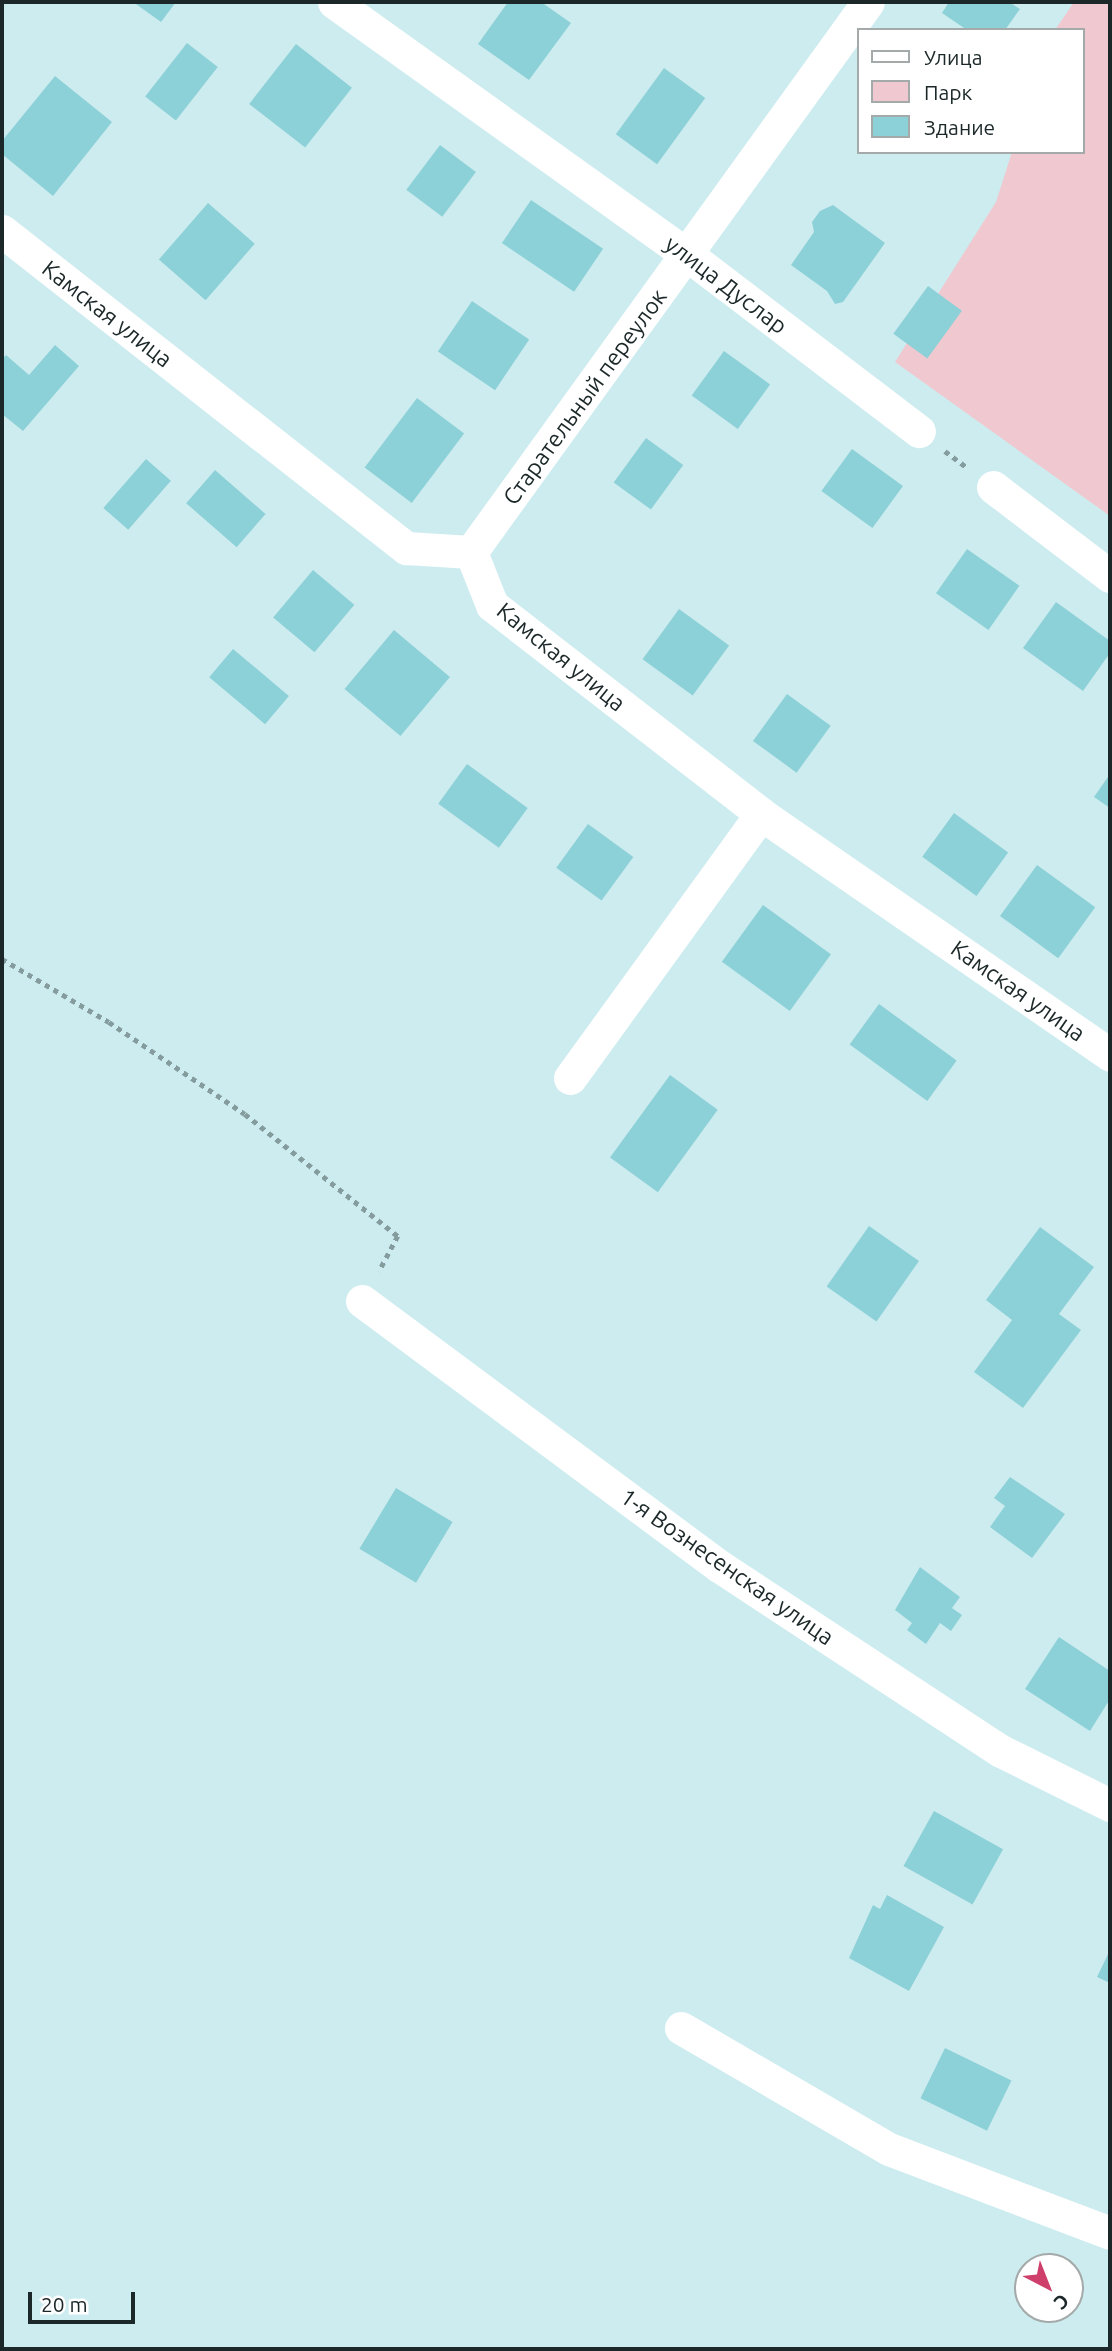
<!DOCTYPE html>
<meta charset="utf-8">
<style>
body{margin:0}
#map{position:relative;width:1112px;height:2351px;overflow:hidden;background:#cdecef;font-family:Ubuntu,sans-serif}
div>[style]{position:absolute}
[style*='--x']{left:calc(var(--x)*1px);top:calc(var(--y)*1px);width:calc(var(--w)*1px);rotate:calc(var(--a)*1deg)}
.green>*{inset:0;background:#f0c8cf}
.building>*{inset:0;background:#8dd1d8;transform-origin:0 0}
.path>*{height:4.5px;margin-top:-2.25px;transform-origin:0;background:repeating-linear-gradient(90deg,#859c9e 0 5px,transparent 0 10px)}
.minor>*{height:33px;margin:-16.5px;padding:0 16.5px;transform-origin:16.5px;border-radius:16.5px;background:#fff}
span{translate:-50% -50%;white-space:nowrap;text-align:center;line-height:1.15;-webkit-text-stroke:5px #fff;paint-order:stroke}
.street-label{font-size:23px;color:#1b2728}
.frame{position:absolute;inset:0;border:4px solid #1b2728;pointer-events:none}
.legend{position:absolute;left:857px;top:28px;width:228px;height:126px;box-sizing:border-box;background:#fff;border:2px solid #a4a9a9;margin:0;padding:9px 12px;list-style:none;font-size:21px;color:#1b2728}
.legend li{display:flex;align-items:center;gap:14px;height:35px}
.legend b{width:35px;border:2px solid #a4a9a9}
.north{position:absolute;left:1014px;top:2253px;width:70px;height:70px;box-sizing:border-box;background:#fff;border:2px solid #a4a9a9;border-radius:50%;rotate:138deg;font-size:19px;font-weight:700;line-height:28px;text-align:center;color:#1b2728}
.north::after{content:'';display:block;margin:auto;width:24px;height:32px;background:#ce406b;clip-path:polygon(50% 0,100% 100%,50% 72%,0 100%)}
.scale{position:absolute;left:28px;top:2292px;width:107px;height:32px;box-sizing:border-box;border:4px solid #1b2728;border-top:0;padding-left:9px;font-size:21px;line-height:24px;white-space:nowrap;color:#1b2728;-webkit-text-stroke:5px #fff;paint-order:stroke}
</style>
<div id="map">
<div class="green">
<i style="clip-path:polygon(1074px 2px,1110px 2px,1110px 516px,895px 362px,996px 202px,1012px 152px,1082px 152px,1082px 30px,1055px 30px)"></i>
</div>
<div class="building">
<i style="clip-path:polygon(133px 2px,176px 2px,161px 22px)"></i>
<i style="clip-path:polygon(508px 2px,541px 2px,571px 23px,529px 80px,478px 44px)"></i>
<i style="clip-path:polygon(949px 2px,1009px 2px,1020px 9px,1005px 30px,967px 30px,942px 13px)"></i>
<i style="left:187px;top:43px;width:39px;height:68px;rotate:38deg"></i>
<i style="left:296px;top:44px;width:71px;height:76px;rotate:38deg"></i>
<i style="left:664px;top:68px;width:51px;height:82px;rotate:36deg"></i>
<i style="clip-path:polygon(55px 76px,112px 122px,53px 196px,2px 154px,2px 141px)"></i>
<i style="left:440px;top:145px;width:45px;height:56px;rotate:37deg"></i>
<i style="left:531px;top:200px;width:87px;height:52px;rotate:34deg"></i>
<i style="left:208px;top:203px;width:62px;height:75px;rotate:41deg"></i>
<i style="clip-path:polygon(833px 205px,885px 243px,843px 302px,835px 304px,827px 291px,791px 265px,814px 232px,812px 222px,820px 211px)"></i>
<i style="left:928px;top:286px;width:42px;height:59px;rotate:36deg"></i>
<i style="left:472px;top:301px;width:69px;height:61px;rotate:34deg"></i>
<i style="clip-path:polygon(55px 345px,79px 366px,23px 431px,2px 414px,2px 360px,6px 355px,29px 375px)"></i>
<i style="left:724px;top:351px;width:57px;height:55px;rotate:36deg"></i>
<i style="left:417px;top:398px;width:59px;height:87px;rotate:37deg"></i>
<i style="left:646px;top:438px;width:46px;height:55px;rotate:36deg"></i>
<i style="left:852px;top:449px;width:63px;height:52px;rotate:36deg"></i>
<i style="left:146px;top:459px;width:33px;height:65px;rotate:41deg"></i>
<i style="left:215px;top:470px;width:67px;height:44px;rotate:41deg"></i>
<i style="left:967px;top:549px;width:64px;height:54px;rotate:35deg"></i>
<i style="left:313px;top:570px;width:54px;height:62px;rotate:40deg"></i>
<i style="clip-path:polygon(1056px 602px,1110px 641px,1110px 653px,1083px 691px,1023px 648px)"></i>
<i style="left:679px;top:609px;width:62px;height:62px;rotate:36deg"></i>
<i style="left:394px;top:630px;width:73px;height:77px;rotate:40deg"></i>
<i style="left:233px;top:649px;width:73px;height:37px;rotate:40deg"></i>
<i style="left:787px;top:694px;width:54px;height:58px;rotate:36deg"></i>
<i style="left:467px;top:764px;width:75px;height:49px;rotate:36deg"></i>
<i style="clip-path:polygon(1110px 774px,1110px 808px,1094px 797px)"></i>
<i style="left:954px;top:813px;width:67px;height:54px;rotate:36deg"></i>
<i style="left:588px;top:824px;width:56px;height:54px;rotate:36deg"></i>
<i style="left:1037px;top:865px;width:72px;height:63px;rotate:36deg"></i>
<i style="left:763px;top:905px;width:84px;height:70px;rotate:36deg"></i>
<i style="left:879px;top:1004px;width:96px;height:50px;rotate:36deg"></i>
<i style="left:670px;top:1075px;width:59px;height:102px;rotate:36deg"></i>
<i style="left:869px;top:1226px;width:61px;height:74px;rotate:35deg"></i>
<i style="clip-path:polygon(1040px 1227px,1094px 1267px,1059px 1314px,1081px 1330px,1023px 1408px,974px 1372px,1012px 1320px,986px 1300px)"></i>
<i style="clip-path:polygon(1010px 1477px,1065px 1514px,1032px 1558px,990px 1527px,1005px 1506px,994px 1498px)"></i>
<i style="left:396px;top:1488px;width:66px;height:71px;rotate:31deg"></i>
<i style="clip-path:polygon(920px 1567px,960px 1597px,952px 1608px,962px 1615px,951px 1631px,940px 1623px,926px 1644px,907px 1630px,912px 1623px,895px 1610px)"></i>
<i style="clip-path:polygon(1059px 1637px,1110px 1671px,1110px 1699px,1090px 1731px,1025px 1689px)"></i>
<i style="left:934px;top:1811px;width:79px;height:63px;rotate:29deg"></i>
<i style="clip-path:polygon(887px 1895px,944px 1927px,909px 1991px,849px 1958px,873px 1905px,880px 1909px)"></i>
<i style="clip-path:polygon(1110px 1950px,1110px 1983px,1097px 1977px)"></i>
<i style="left:945px;top:2048px;width:74px;height:56px;rotate:26deg"></i>
</div>
<div class="path">
<i style="--x:945;--y:451;--w:26;--a:37"></i>
<i style="--x:2;--y:959;--w:124;--a:30.5"></i>
<i style="--x:109;--y:1022;--w:164;--a:34.1"></i>
<i style="--x:245;--y:1114;--w:196;--a:38.6"></i>
<i style="--x:398;--y:1236;--w:40;--a:118"></i>
</div>
<div class="minor">
<i style="--x:334;--y:2;--w:437;--a:35.6"></i>
<i style="--x:689;--y:256;--w:289;--a:37.3"></i>
<i style="--x:2;--y:231;--w:514;--a:38.12"></i>
<i style="--x:406;--y:548;--w:65;--a:3.5"></i>
<i style="--x:471;--y:552;--w:57;--a:68.4"></i>
<i style="--x:492;--y:605;--w:341;--a:37.8"></i>
<i style="--x:761;--y:814;--w:424;--a:34.6"></i>
<i style="--x:993;--y:487;--w:147;--a:37.3"></i>
<i style="--x:471;--y:552;--w:678;--a:-54.18"></i>
<i style="--x:570;--y:1078;--w:326;--a:-54.1"></i>
<i style="--x:362;--y:1301;--w:445;--a:36.6"></i>
<i style="--x:719;--y:1566;--w:337;--a:33.3"></i>
<i style="--x:1001;--y:1751;--w:122;--a:26.4"></i>
<i style="--x:681;--y:2028;--w:241;--a:30.2"></i>
<i style="--x:889;--y:2149;--w:236;--a:20.8"></i>
</div>
<div class="street-label">
<span style="left:726px;top:285px;rotate:37deg">улица Дуслар</span>
<span style="left:107px;top:314px;rotate:38deg">Камская улица</span>
<span style="left:585px;top:397px;rotate:-54deg">Старательный переулок</span>
<span style="left:561px;top:657px;rotate:39deg">Камская улица</span>
<span style="left:1018px;top:991px;rotate:35deg">Камская улица</span>
<span style="left:727px;top:1567px;rotate:35deg">1-я Вознесенская улица</span>
</div>
<div class="frame"></div>
<ul class="legend">
<li><b style="height:9px;background:#fff"></b>Улица</li>
<li><b style="height:19px;background:#f0c8cf"></b>Парк</li>
<li><b style="height:19px;background:#8dd1d8"></b>Здание</li>
</ul>
<div class="north">С</div>
<div class="scale">20 m</div>
</div>
